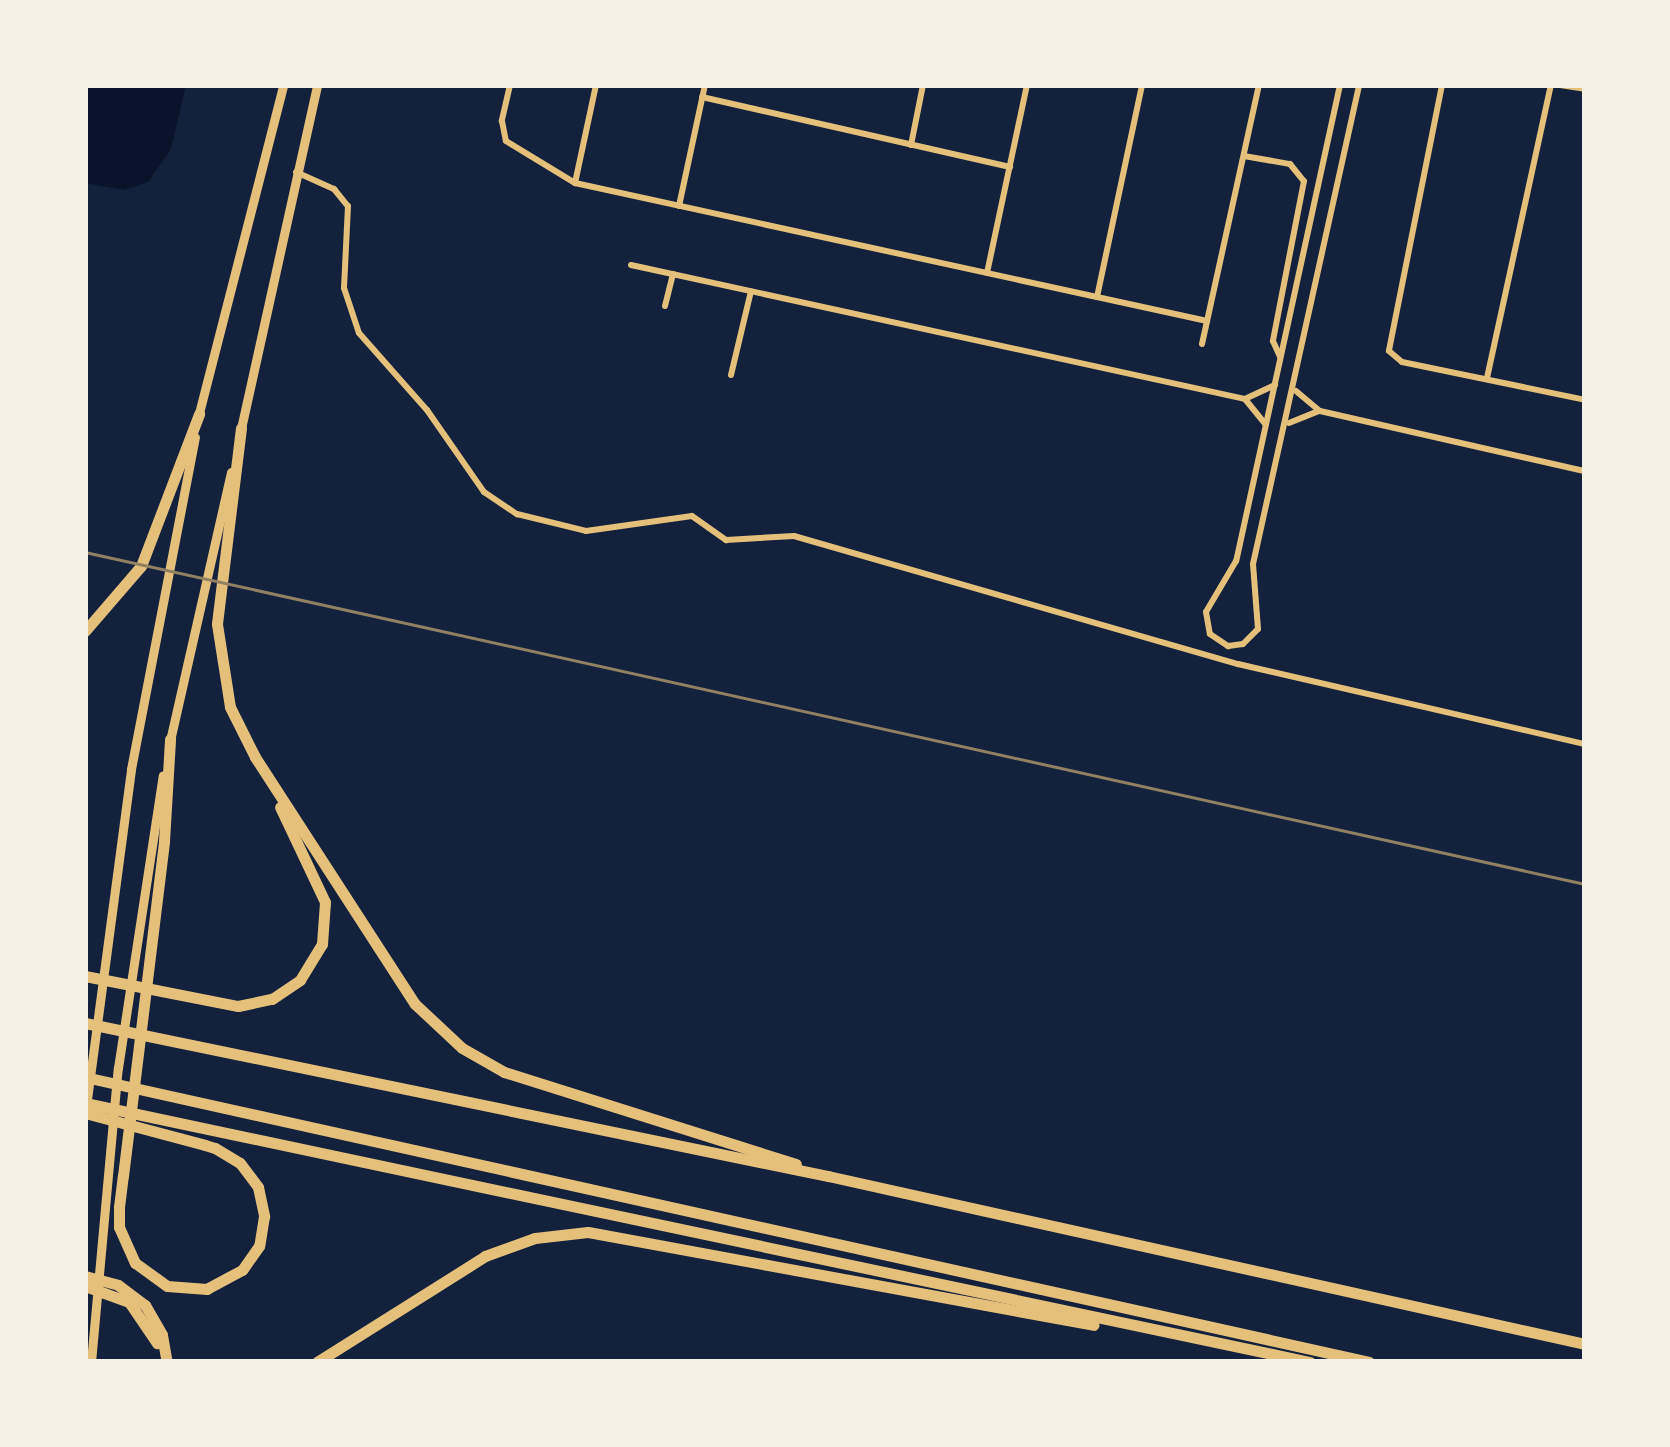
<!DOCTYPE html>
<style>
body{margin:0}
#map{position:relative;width:1670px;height:1447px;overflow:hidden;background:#14213d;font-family:"Roboto Serif",serif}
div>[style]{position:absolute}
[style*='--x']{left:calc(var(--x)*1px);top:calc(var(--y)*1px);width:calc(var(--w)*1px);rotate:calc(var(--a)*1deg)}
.water>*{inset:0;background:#0b132b}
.minor>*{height:6px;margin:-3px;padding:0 3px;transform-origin:3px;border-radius:3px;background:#e5c07b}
.primary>*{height:9px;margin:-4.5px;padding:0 4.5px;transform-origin:4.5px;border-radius:4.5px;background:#e5c07b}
.motorway>*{height:11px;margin:-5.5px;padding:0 5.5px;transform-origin:5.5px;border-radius:5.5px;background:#e5c07b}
.rail>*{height:2.5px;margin:-1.25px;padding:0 1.25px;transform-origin:1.25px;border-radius:1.25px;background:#918062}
span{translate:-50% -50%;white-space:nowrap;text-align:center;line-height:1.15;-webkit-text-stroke:8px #f6f1e7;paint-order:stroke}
.frame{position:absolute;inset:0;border:88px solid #f6f1e7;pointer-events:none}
</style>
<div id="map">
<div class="water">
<i style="clip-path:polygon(85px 85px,186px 85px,171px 149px,148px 182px,125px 190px,85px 183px)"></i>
</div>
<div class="minor">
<i style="--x:510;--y:85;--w:37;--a:103"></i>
<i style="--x:502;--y:121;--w:20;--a:79"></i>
<i style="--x:506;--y:141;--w:81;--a:31.3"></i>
<i style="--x:575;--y:183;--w:647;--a:12.32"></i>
<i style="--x:1340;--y:85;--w:487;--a:102.3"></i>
<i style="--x:1236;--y:561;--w:59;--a:120.5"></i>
<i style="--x:1206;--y:612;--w:22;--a:80"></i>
<i style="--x:1210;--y:634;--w:22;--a:34"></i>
<i style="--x:1228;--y:646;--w:15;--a:-8"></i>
<i style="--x:1243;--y:644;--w:21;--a:-45"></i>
<i style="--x:1258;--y:629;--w:65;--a:-94.4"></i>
<i style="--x:1253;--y:564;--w:491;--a:-77.5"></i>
<i style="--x:1442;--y:85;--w:271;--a:101.3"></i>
<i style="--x:1389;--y:351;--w:17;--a:40"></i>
<i style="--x:1402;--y:362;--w:187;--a:11.7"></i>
<i style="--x:1560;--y:85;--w:25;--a:9"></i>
<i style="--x:702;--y:97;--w:316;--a:12.8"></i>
<i style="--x:911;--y:145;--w:61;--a:-78.7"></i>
<i style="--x:1244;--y:156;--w:47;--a:9.9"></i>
<i style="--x:1290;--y:164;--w:22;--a:51"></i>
<i style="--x:1304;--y:181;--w:163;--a:101"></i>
<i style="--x:1273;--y:341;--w:17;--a:66"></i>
<i style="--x:296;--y:172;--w:42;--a:24.1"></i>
<i style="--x:334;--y:189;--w:22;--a:51"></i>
<i style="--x:348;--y:206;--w:82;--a:92.8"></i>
<i style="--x:344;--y:288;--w:47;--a:71.6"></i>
<i style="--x:359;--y:333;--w:103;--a:48.6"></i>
<i style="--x:427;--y:410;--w:100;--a:55.2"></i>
<i style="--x:484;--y:492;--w:40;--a:34"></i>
<i style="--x:517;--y:514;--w:71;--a:13.8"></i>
<i style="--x:586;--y:531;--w:107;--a:-8.1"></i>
<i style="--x:692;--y:516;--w:42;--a:35.2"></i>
<i style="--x:726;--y:540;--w:68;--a:-3.4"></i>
<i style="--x:794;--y:536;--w:462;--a:16.1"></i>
<i style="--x:1238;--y:664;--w:356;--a:13"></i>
<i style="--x:575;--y:183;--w:100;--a:-77.9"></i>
<i style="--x:679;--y:206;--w:124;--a:-77.9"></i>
<i style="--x:631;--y:265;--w:628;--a:12.31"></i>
<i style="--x:1245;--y:399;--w:33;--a:51"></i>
<i style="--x:987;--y:273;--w:192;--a:-78"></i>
<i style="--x:1097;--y:297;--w:217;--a:-78"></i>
<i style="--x:665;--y:306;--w:33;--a:-76"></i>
<i style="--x:1202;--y:344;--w:265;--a:-77.6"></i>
<i style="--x:731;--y:375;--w:86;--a:-76.6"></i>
<i style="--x:1487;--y:378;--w:300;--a:-77.7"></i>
<i style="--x:1296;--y:391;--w:31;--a:40"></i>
<i style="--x:1320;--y:411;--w:272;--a:12.8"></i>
<i style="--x:1247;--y:398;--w:31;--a:-25"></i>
<i style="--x:1289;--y:423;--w:31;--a:-22"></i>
</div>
<div class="primary">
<i style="--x:198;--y:417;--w:343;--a:-75.6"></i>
<i style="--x:240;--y:433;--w:356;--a:-77.5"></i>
<i style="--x:169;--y:745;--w:280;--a:-77.2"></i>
<i style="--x:86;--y:1107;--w:341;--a:-82.4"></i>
<i style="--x:131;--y:769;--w:338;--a:-79.1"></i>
<i style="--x:91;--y:1362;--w:295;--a:-84.8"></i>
<i style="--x:118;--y:1068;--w:296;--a:-81.3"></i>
</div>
<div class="motorway">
<i style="--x:241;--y:428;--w:197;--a:97"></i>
<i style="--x:217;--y:624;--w:84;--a:81.1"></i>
<i style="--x:230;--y:707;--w:56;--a:63.4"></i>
<i style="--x:255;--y:757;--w:294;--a:57.1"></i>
<i style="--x:415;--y:1004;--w:64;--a:43.1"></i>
<i style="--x:462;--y:1048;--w:48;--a:29.7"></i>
<i style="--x:504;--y:1072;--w:306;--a:17.5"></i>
<i style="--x:85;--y:631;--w:86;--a:-49.3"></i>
<i style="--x:141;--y:566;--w:163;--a:-69.1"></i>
<i style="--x:85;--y:976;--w:156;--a:11.1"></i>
<i style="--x:238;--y:1006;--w:35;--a:-12"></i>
<i style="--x:272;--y:999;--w:34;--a:-34"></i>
<i style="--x:300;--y:980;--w:42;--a:-58.6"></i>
<i style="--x:322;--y:944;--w:42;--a:-85.9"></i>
<i style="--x:325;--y:902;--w:105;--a:-115.3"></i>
<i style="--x:85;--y:1023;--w:759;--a:11.64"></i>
<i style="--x:828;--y:1176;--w:775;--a:12.51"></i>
<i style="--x:85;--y:1077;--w:1315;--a:12.51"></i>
<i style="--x:85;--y:1103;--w:1252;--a:11.94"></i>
<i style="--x:85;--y:1113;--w:124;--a:14.9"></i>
<i style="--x:205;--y:1145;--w:10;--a:17"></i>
<i style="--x:215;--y:1148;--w:29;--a:31"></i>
<i style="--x:240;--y:1163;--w:30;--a:53"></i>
<i style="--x:258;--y:1187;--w:30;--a:78"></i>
<i style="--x:264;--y:1216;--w:30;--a:99"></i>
<i style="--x:259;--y:1246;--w:29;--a:125"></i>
<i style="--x:242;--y:1270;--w:40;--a:152"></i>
<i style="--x:207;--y:1289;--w:40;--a:-175.7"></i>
<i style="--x:167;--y:1286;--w:39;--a:-144"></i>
<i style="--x:135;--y:1263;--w:39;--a:-114"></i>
<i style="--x:119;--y:1227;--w:20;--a:-90"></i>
<i style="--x:119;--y:1207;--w:31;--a:-83"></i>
<i style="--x:123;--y:1176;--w:337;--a:-83"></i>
<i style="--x:164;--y:841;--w:102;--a:-86.6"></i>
<i style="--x:85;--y:1276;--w:34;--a:15"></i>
<i style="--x:118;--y:1285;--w:34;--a:37"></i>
<i style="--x:145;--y:1305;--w:34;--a:60"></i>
<i style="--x:162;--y:1335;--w:27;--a:80"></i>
<i style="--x:85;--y:1286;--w:47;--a:20"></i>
<i style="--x:129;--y:1302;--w:50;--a:55.7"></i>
<i style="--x:317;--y:1362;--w:199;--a:-32.2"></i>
<i style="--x:485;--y:1256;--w:53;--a:-19.8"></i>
<i style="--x:535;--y:1238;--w:53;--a:-6.5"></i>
<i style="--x:588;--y:1232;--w:514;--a:10.41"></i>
</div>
<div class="rail">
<i style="--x:85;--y:552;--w:1536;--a:12.48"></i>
</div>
<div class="frame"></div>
</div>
